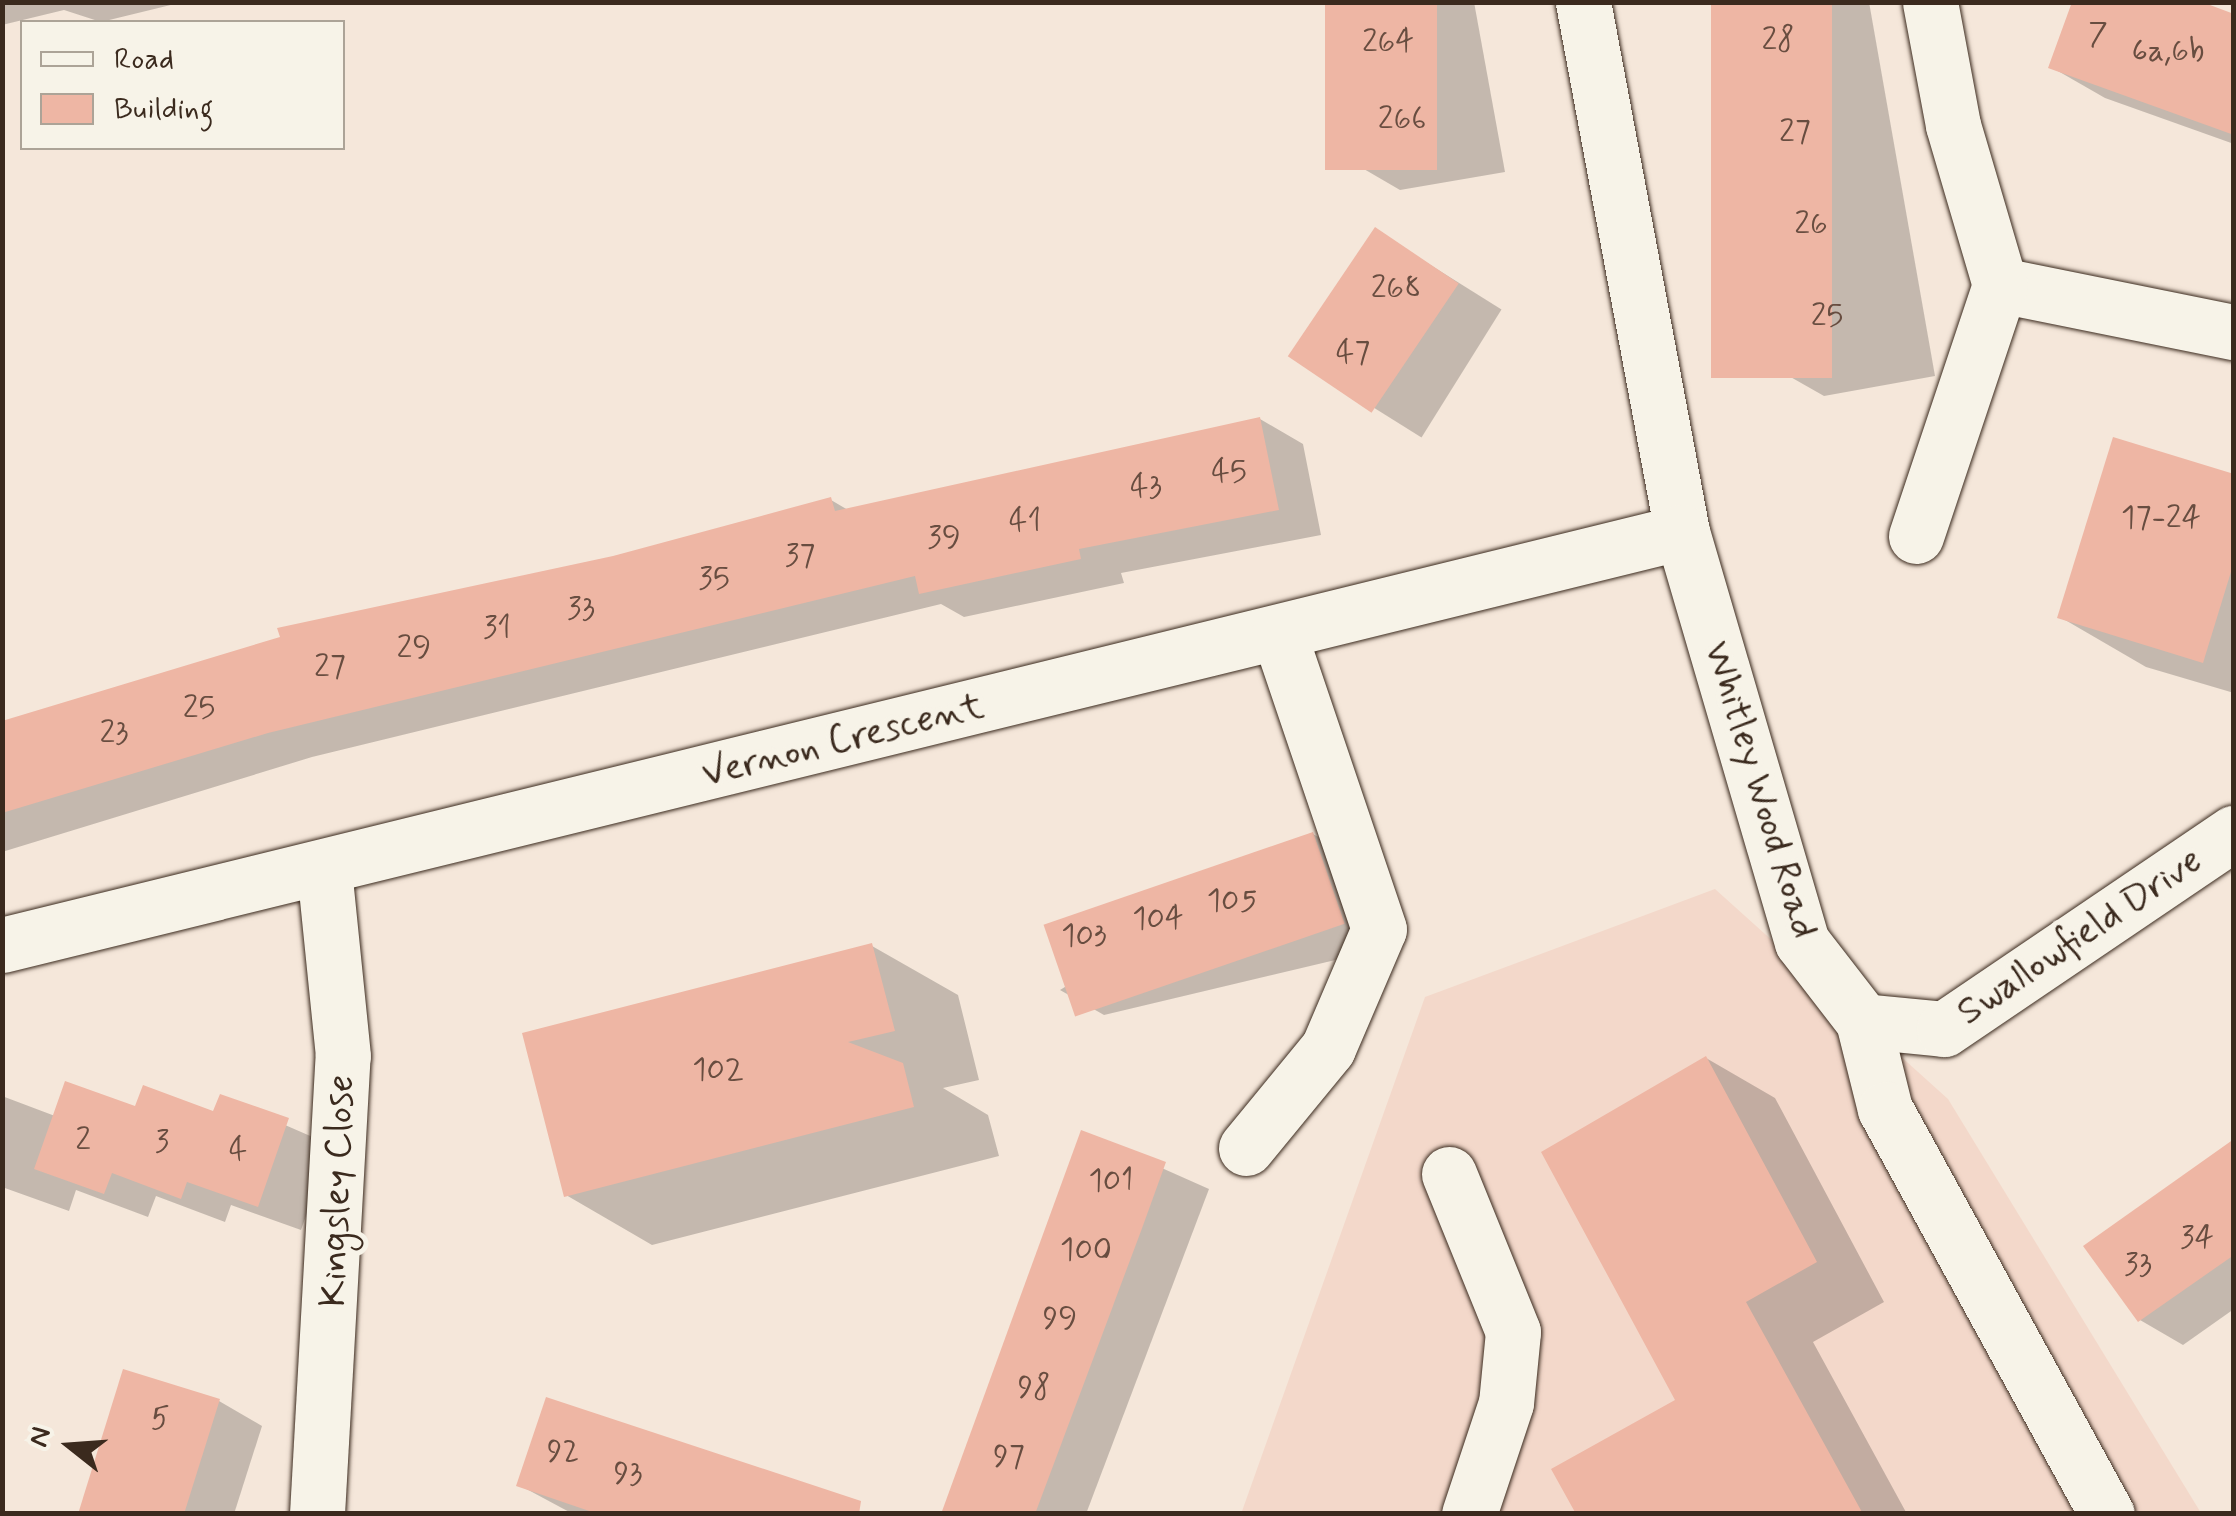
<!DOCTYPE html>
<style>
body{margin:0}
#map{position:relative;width:2236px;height:1516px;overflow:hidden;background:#f5e7da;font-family:Mynerve,sans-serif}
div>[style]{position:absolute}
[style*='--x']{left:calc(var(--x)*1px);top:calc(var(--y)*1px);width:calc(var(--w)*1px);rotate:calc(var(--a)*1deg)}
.built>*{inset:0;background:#f3d8ca}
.shadow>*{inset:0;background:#0003;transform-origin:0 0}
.building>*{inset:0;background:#eeb6a4;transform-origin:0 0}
.roads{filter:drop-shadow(0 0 2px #3b2a1e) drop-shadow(0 0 2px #3b2a1e)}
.minor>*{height:55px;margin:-27.5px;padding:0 27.5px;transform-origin:27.5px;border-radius:27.5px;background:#f7f3e8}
span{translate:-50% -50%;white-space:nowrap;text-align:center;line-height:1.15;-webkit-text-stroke:10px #f7f3e8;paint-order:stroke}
.number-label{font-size:32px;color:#684d40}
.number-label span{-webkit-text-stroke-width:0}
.street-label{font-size:38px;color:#3b2a1e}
.frame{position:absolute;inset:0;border:5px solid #3b2a1e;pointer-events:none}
.legend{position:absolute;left:20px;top:20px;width:325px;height:130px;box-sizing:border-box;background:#f7f3e8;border:2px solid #aca397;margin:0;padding:12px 18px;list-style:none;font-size:30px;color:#3b2a1e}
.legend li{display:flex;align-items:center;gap:20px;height:50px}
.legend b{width:50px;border:2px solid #aca397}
.north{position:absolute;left:20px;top:1396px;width:100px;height:100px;-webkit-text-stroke:8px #f7f3e8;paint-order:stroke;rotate:287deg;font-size:28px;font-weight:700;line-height:40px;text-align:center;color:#3b2a1e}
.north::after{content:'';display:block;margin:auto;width:35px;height:45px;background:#3b2a1e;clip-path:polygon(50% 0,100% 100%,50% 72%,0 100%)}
</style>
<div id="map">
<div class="built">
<i style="clip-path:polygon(1715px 889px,1948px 1099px,2201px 1513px,1241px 1514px,1425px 997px)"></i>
</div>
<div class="shadow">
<i style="clip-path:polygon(2px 2px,183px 2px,101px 22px,64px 10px,2px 25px)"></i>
<i style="clip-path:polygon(1328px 2px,1474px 2px,1505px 172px,1400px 190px,1357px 165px)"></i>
<i style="clip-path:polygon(1714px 2px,1869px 2px,1935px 376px,1824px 396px,1780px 371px)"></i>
<i style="clip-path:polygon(2234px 16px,2234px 144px,2105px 98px,2051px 67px)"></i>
<i style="left:1376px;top:231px;width:148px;height:151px;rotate:32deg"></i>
<i style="clip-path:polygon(1260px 419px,1303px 444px,1321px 535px,1121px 573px,1124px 583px,964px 617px,941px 604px,312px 757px,2px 852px,2px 723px,831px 500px,848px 510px)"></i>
<i style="clip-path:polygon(2234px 477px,2234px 693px,2146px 667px,2060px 617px)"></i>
<i style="clip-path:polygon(1313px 834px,1356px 859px,1386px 948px,1104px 1015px,1060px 990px)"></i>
<i style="clip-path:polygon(872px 946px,958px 995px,979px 1080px,943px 1088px,988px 1115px,999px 1156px,652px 1245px,566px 1195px)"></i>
<i style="clip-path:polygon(1706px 1058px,1775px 1098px,1884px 1302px,1813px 1342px,1907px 1514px,1579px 1514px,1678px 1401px)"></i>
<i style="clip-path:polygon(2px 1096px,55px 1116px,215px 1114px,221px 1097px,331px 1145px,301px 1230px,231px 1205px,225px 1222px,156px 1196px,148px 1217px,76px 1190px,69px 1211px,2px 1187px)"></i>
<i style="clip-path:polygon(1083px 1133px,1209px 1189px,1086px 1514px,944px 1514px)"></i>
<i style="clip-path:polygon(2234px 1142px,2234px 1309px,2183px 1345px,2140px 1320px)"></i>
<i style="clip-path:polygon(219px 1401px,262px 1426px,234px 1514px,80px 1514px)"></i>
<i style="clip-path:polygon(519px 1485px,846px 1514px,573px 1514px)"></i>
</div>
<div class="building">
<i style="left:1325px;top:2px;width:112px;height:168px"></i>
<i style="left:1711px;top:2px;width:121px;height:376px"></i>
<i style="clip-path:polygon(2072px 2px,2202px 2px,2234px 14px,2234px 135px,2048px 68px)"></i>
<i style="left:1375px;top:227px;width:101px;height:156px;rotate:34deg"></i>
<i style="clip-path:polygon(1260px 417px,1279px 510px,1079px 549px,1081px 559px,919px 594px,915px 576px,268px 733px,2px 813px,2px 721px,280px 637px,277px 628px,613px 556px,831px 497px,835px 511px)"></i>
<i style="clip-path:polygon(2113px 437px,2234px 474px,2234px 562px,2203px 663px,2057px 618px)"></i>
<i style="left:1313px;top:832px;width:97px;height:285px;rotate:71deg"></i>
<i style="clip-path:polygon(872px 943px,895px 1031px,848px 1042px,903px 1063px,914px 1107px,564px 1197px,522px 1033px)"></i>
<i style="clip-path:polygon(1706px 1056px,1817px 1262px,1746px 1302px,1863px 1514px,1576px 1514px,1551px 1469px,1675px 1400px,1541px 1152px)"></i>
<i style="clip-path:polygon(65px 1081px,135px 1106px,143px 1085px,213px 1111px,220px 1094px,289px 1118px,258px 1207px,187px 1182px,181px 1199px,112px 1173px,104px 1194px,34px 1169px)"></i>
<i style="clip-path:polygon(1081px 1130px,1166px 1162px,1141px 1231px,1035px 1514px,941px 1514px)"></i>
<i style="clip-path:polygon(2234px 1139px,2234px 1255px,2138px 1322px,2083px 1246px)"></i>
<i style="clip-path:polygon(123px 1369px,220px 1399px,184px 1514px,78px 1514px)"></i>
<i style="clip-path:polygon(546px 1397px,861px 1501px,859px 1514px,598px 1514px,516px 1486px)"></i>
</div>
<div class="roads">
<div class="minor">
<i style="--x:1583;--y:2;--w:539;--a:79.42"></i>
<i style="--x:1682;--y:532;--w:427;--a:73.7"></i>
<i style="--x:1802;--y:942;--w:100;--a:52.3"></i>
<i style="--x:1863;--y:1021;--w:91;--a:76"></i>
<i style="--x:1885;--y:1109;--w:462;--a:61.3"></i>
<i style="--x:2000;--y:285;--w:239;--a:11.4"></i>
<i style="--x:1916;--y:536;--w:265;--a:-71.5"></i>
<i style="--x:2000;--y:285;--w:167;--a:-106.4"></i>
<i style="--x:1953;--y:125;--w:125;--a:-100.6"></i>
<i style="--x:2;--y:945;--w:1730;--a:-13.81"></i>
<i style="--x:1863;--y:1021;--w:81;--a:5.6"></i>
<i style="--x:1944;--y:1029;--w:350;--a:-34.1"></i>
<i style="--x:1246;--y:1148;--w:129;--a:-50.6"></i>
<i style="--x:1328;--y:1048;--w:129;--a:-66.8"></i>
<i style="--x:1379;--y:929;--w:312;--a:-108.7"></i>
<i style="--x:1449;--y:1174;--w:170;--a:67.9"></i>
<i style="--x:1513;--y:1332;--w:71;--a:95.6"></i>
<i style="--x:1506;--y:1403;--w:117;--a:108.4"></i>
<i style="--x:317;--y:1514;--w:459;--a:-86.8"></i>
<i style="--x:343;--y:1056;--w:188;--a:-95.8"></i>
</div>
</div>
<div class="number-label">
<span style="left:2098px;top:35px">7</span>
<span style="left:1778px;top:40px">28</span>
<span style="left:1388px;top:42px">264</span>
<span style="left:2168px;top:51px">6a,6b</span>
<span style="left:1402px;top:119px">266</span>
<span style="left:1795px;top:132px">27</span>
<span style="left:1811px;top:224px">26</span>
<span style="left:1396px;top:288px">268</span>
<span style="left:1827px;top:316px">25</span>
<span style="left:1353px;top:353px">47</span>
<span style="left:1229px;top:472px">45</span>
<span style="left:1146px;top:487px">43</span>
<span style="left:2161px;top:518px">17-24</span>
<span style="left:1025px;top:521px">41</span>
<span style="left:944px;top:538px">39</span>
<span style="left:800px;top:556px">37</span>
<span style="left:714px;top:579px">35</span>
<span style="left:581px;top:609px">33</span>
<span style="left:497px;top:628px">31</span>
<span style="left:414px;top:648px">29</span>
<span style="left:330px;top:667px">27</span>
<span style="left:199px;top:708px">25</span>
<span style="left:114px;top:733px">23</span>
<span style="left:1232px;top:901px">105</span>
<span style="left:1158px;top:919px">104</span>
<span style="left:1084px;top:936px">103</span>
<span style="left:718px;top:1070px">102</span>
<span style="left:83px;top:1140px">2</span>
<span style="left:162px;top:1142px">3</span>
<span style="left:238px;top:1150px">4</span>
<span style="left:1111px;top:1181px">101</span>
<span style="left:2197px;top:1238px">34</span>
<span style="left:1086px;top:1250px">100</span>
<span style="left:2138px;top:1265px">33</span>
<span style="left:1060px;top:1319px">99</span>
<span style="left:1034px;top:1388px">98</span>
<span style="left:160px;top:1419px">5</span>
<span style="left:563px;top:1452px">92</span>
<span style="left:1009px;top:1457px">97</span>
<span style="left:628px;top:1474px">93</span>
</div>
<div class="street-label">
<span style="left:843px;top:741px;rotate:-14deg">Vernon Crescent</span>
<span style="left:1760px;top:790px;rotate:73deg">Whitley Wood Road</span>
<span style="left:2080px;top:937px;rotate:-34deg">Swallowfield Drive</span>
<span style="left:338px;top:1191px;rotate:-88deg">Kingsley Close</span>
</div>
<div class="frame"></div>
<ul class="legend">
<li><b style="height:12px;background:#f7f3e8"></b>Road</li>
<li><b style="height:28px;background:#eeb6a4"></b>Building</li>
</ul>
<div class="north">N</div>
</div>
